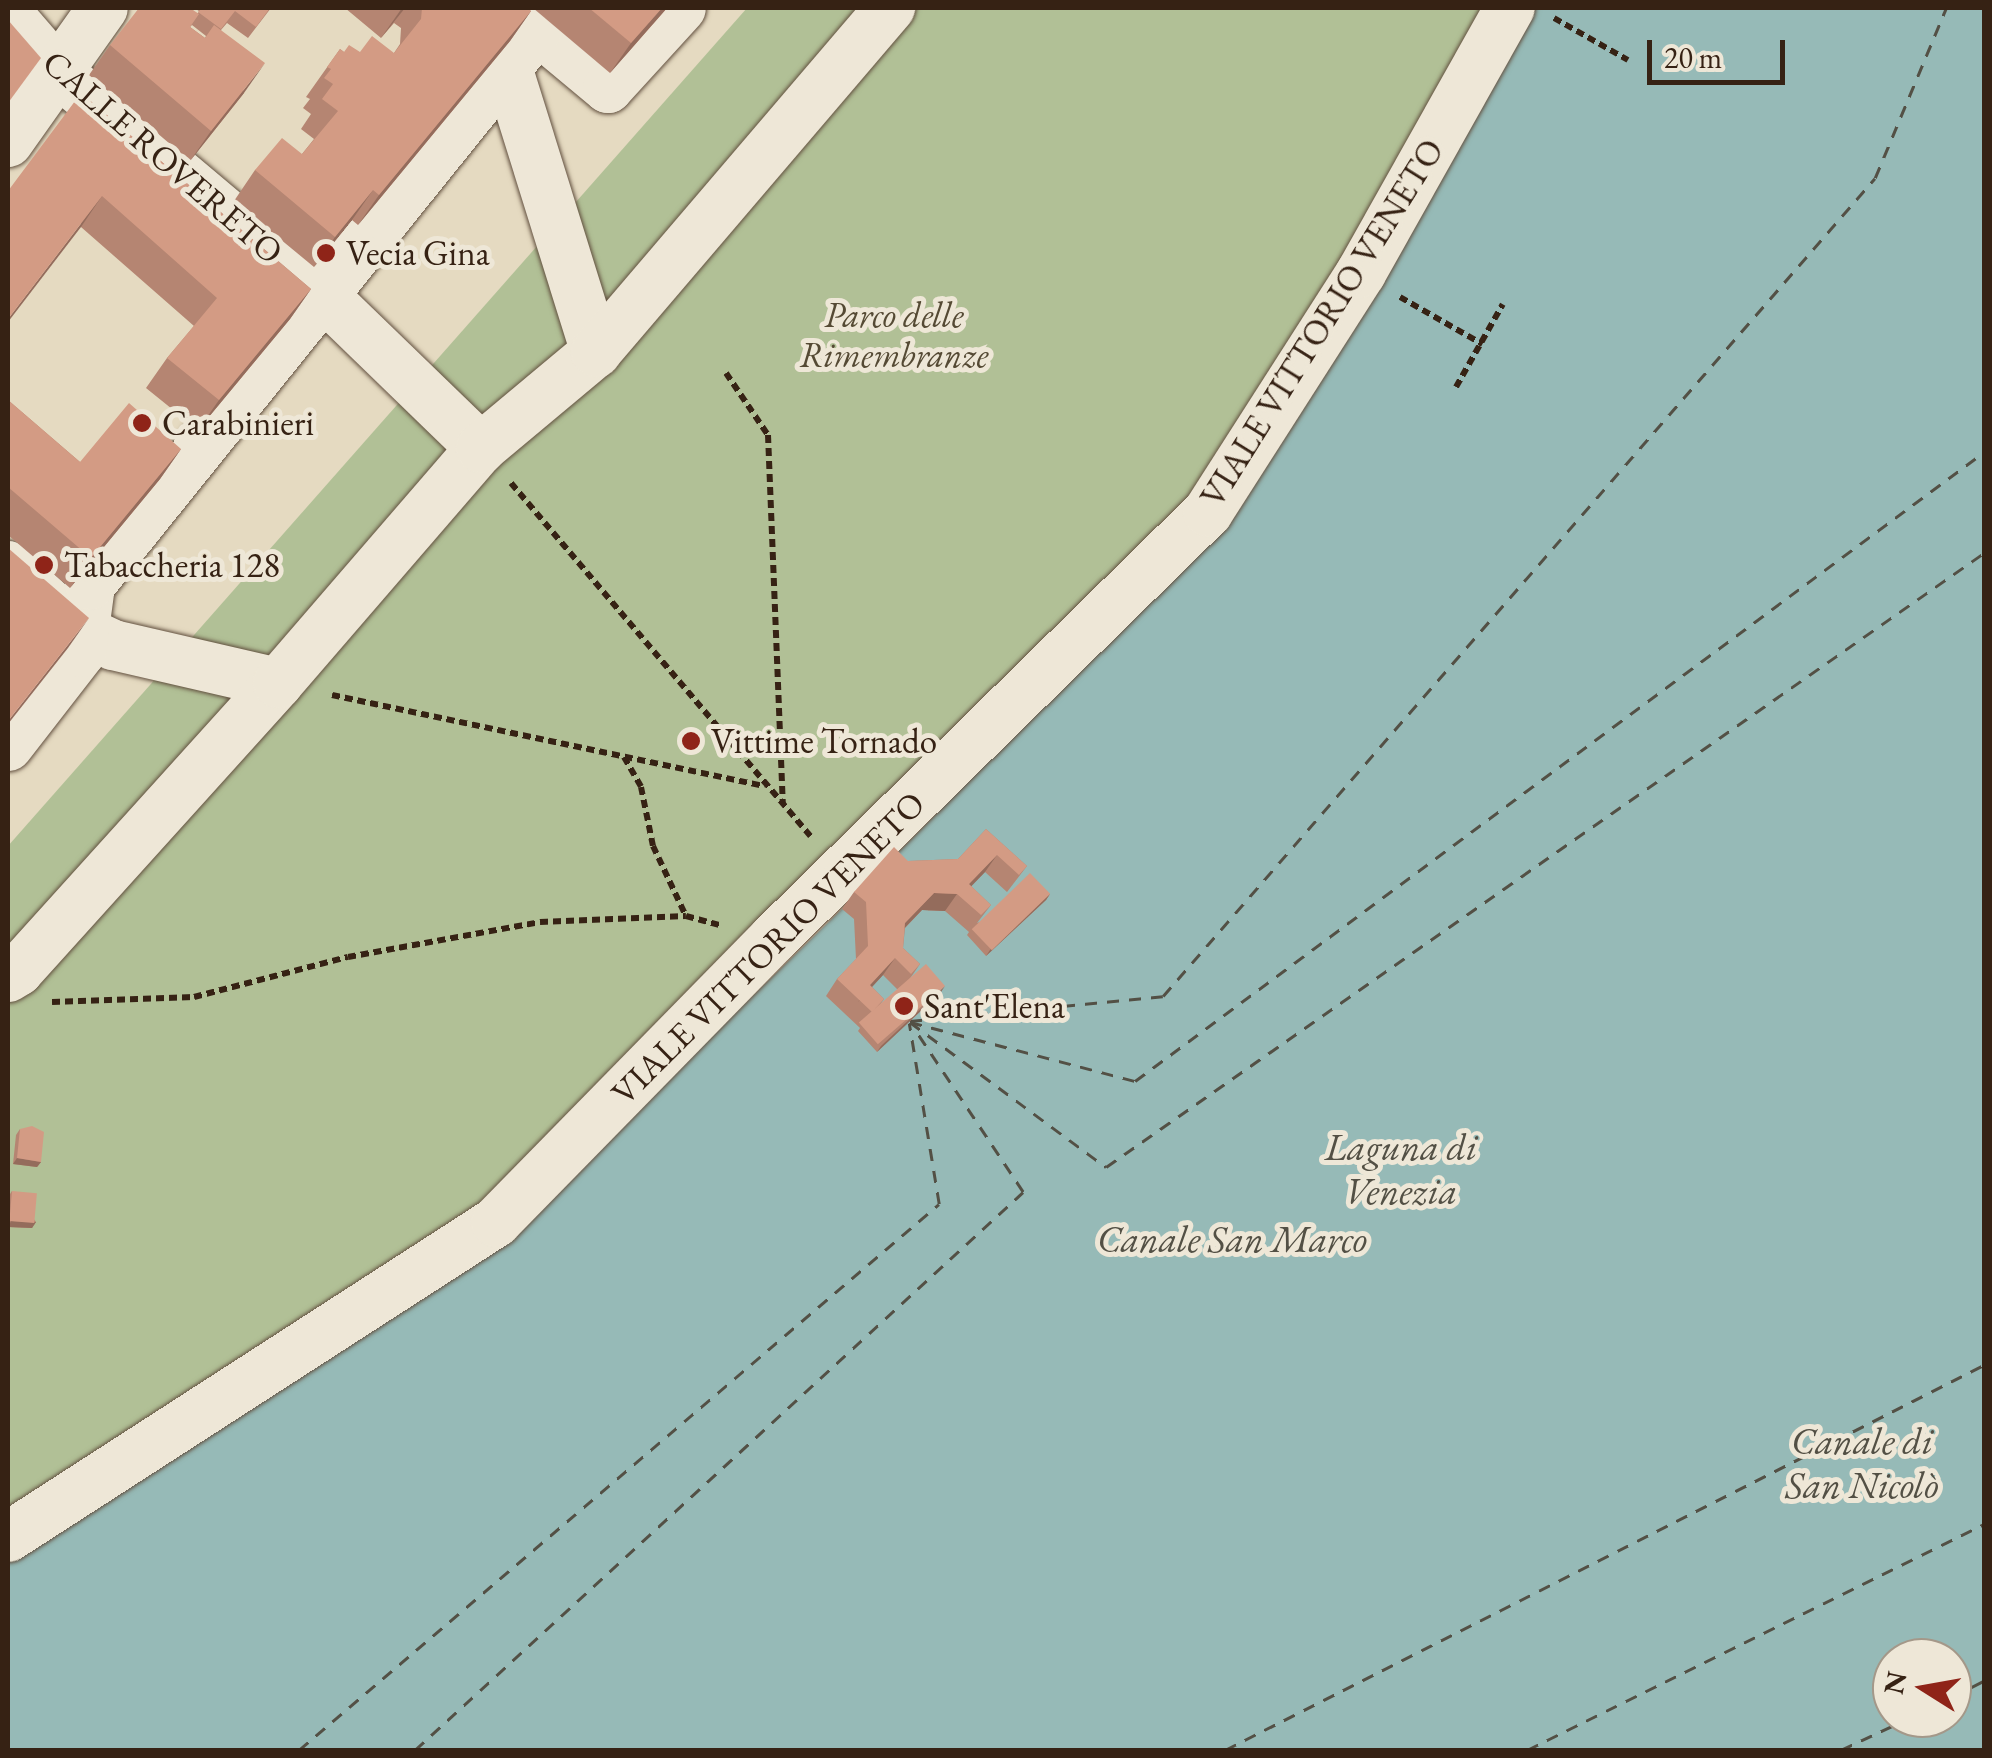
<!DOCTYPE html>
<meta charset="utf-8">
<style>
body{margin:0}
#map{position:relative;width:1992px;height:1758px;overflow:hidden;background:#e5dac1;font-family:"EB Garamond",serif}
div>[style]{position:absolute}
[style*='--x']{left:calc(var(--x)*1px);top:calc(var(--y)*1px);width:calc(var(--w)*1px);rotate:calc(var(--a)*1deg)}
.green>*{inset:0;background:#b1c096}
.water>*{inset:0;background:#96bab7}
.ferry>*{height:2.5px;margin-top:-1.25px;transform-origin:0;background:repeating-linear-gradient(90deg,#535045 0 12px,transparent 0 22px)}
.path>*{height:6px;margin-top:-3px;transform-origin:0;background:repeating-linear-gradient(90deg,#362214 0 8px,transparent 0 13px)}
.roads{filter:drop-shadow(0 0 2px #62503f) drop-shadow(0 0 2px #62503f)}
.street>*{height:50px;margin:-25px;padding:0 25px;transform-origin:25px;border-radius:25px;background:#eee7d7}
.wall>*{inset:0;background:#b58572}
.shaded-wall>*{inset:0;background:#946c5c}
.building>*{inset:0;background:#d39b84;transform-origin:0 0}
.dots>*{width:28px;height:28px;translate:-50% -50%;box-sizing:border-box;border:5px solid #eee7d7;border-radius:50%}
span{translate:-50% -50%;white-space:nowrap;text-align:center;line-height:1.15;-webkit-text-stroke:10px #eee7d7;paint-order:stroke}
.street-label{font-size:35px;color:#362214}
.poi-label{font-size:35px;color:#362214}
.left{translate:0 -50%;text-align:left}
.park-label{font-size:35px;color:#554a34;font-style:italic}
.water-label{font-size:38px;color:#535045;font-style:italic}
.frame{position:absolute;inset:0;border:10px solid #362214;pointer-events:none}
.north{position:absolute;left:1872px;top:1638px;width:100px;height:100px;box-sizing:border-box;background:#eee7d7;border:2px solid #a49889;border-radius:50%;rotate:281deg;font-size:28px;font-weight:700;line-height:40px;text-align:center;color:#362214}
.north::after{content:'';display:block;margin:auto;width:35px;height:45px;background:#8f2418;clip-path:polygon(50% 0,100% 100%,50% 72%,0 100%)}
.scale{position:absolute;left:1647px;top:40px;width:138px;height:45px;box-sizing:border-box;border:5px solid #362214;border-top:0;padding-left:12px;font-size:30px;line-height:35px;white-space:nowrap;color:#362214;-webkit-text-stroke:8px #eee7d7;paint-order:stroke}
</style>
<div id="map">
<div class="green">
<i style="clip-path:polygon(747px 8px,1489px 8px,1345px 263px,1191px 499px,482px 1204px,8px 1514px,8px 846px)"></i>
</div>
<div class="water">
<i style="clip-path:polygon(evenodd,1533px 8px,1984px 8px,1984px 1750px,8px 1750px,8px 1558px,510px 1233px,842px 909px,1221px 527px,1533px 8px,1892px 1658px,1952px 1658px,1952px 1718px,1892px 1718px,1892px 1658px)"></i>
</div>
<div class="ferry">
<i style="--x:910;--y:1021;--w:254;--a:-5.6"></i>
<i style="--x:1163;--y:996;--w:1084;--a:-48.96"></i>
<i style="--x:1875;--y:178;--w:184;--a:-67.3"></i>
<i style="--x:910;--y:1022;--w:244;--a:36.5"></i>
<i style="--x:1106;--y:1167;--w:1071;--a:-34.97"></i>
<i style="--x:910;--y:1022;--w:233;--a:14.7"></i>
<i style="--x:1135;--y:1081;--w:1057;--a:-36.53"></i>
<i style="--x:1952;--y:1697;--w:36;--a:-27"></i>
<i style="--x:299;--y:1750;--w:841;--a:-40.47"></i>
<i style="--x:939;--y:1204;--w:183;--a:-99.4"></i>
<i style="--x:415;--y:1750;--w:825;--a:-42.54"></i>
<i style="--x:1023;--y:1192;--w:198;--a:-123.7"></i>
<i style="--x:1225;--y:1750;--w:851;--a:-26.9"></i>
<i style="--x:1527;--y:1750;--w:510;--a:-26.31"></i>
<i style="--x:1841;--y:1750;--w:75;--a:-25.2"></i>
</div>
<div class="path">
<i style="--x:1554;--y:18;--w:85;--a:29.6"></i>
<i style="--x:1400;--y:297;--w:95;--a:29.8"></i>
<i style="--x:726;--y:373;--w:75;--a:55.9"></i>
<i style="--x:768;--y:435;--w:369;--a:87.7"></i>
<i style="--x:1456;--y:387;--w:95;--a:-60.5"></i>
<i style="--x:511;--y:483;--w:463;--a:49.7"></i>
<i style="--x:332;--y:695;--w:442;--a:11.9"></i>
<i style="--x:624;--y:757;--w:34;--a:60"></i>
<i style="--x:641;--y:787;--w:60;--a:78.5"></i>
<i style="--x:653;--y:846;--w:77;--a:64.8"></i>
<i style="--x:52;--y:1002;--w:142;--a:-2"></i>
<i style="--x:194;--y:997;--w:159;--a:-14.6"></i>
<i style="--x:348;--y:957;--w:195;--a:-10.3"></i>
<i style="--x:540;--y:922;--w:146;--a:-2.4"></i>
<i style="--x:686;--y:916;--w:35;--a:15"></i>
</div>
<div class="roads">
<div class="street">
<i style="--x:512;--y:8;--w:125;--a:39.8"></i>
<i style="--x:608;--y:88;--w:108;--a:-47.6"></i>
<i style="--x:8;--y:14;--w:77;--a:49.2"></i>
<i style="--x:58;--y:72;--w:348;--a:40.1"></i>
<i style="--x:324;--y:296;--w:219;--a:44.1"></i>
<i style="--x:507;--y:67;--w:299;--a:72.7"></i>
<i style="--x:8;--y:142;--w:164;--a:-54.7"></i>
<i style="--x:8;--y:566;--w:91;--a:42.3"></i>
<i style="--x:75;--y:627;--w:42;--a:25.3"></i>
<i style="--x:113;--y:645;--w:169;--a:13"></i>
<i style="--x:8;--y:746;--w:119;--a:-52.2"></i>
<i style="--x:81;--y:652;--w:68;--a:-82.3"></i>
<i style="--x:90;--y:585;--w:714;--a:-51.14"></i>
<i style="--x:8;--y:977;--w:12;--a:-31"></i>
<i style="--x:18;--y:971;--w:388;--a:-47.9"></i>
<i style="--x:278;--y:683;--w:311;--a:-49.2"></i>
<i style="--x:481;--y:448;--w:150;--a:-39.9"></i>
<i style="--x:596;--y:352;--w:453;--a:-49.5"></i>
<i style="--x:8;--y:1537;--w:581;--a:-32.84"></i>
<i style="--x:496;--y:1222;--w:397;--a:-45.6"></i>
<i style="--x:774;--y:938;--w:608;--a:-44.47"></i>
<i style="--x:1208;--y:512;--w:284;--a:-57.4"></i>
<i style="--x:1361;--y:273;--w:304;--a:-60.7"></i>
</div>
</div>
<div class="wall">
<i style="clip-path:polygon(evenodd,194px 8px,271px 8px,248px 38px,227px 23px,221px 30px,244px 93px,190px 161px,89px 75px,110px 45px,198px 13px,199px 11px,194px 8px,192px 25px,206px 36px,205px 38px,190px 27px,192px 25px)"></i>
<i style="clip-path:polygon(345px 8px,527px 8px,531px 11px,510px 41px,358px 225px,352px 220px,314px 267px,234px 201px,255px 170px,302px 154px,314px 139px,301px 129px,311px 114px,303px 108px,310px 99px,306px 97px,340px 49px,344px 52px,394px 53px,400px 44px,401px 28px,394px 23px,381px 38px)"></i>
<i style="clip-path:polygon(533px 8px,667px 8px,610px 73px)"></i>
<i style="clip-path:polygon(81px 93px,311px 289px,290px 319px,198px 430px,146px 388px,167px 358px,194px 326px,81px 227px)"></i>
<i style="clip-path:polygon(8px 400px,80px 462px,181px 449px,160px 479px,70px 588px,8px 535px)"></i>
<i style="clip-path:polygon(evenodd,986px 829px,1027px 866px,1007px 892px,985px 872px,971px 886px,991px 905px,977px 923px,1050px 894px,1046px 900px,986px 956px,967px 935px,969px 932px,945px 911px,922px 910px,905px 928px,903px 948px,920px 964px,909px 980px,941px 992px,877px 1052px,858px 1031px,860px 1028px,826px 996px,837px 979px,856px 959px,854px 919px,842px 909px,854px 892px,908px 861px,958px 859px,986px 829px,883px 975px,898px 990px,873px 1015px,884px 999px,872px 987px,883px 975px)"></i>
<i style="clip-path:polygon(20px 1129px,41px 1162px,37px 1167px,13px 1164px,16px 1135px)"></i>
<i style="clip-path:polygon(12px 1191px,36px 1222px,32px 1228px,8px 1227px,8px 1197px)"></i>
</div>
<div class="shaded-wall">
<i style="clip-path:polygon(402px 8px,405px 8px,381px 38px)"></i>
<i style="clip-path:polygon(662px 8px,667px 8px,610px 73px,631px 43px)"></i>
<i style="clip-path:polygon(531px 11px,510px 41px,358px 225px,379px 195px)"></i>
<i style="clip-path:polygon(265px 63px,244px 93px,190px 161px,211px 131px)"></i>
<i style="clip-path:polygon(373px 190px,352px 220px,314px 267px,335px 237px)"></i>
<i style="clip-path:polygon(102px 196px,81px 227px,8px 322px,8px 319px)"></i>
<i style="clip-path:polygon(311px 289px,290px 319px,198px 430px,219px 400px)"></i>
<i style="clip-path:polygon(181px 449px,160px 479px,70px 588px,91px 558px)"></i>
<i style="clip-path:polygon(89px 618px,68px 648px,8px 724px,8px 721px)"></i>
<i style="clip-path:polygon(997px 855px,985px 872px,961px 897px,969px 884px)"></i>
<i style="clip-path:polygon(934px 893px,957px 894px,945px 911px,922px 910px,893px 940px,905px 923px)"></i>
<i style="clip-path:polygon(1050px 894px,1046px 900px,986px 956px,990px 950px)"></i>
<i style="clip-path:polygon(895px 958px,883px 975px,858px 1002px,870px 985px)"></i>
<i style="clip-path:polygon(945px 986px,941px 992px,877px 1052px,881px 1046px)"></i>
<i style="clip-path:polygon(17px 1158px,41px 1162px,37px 1167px,13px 1164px)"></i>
<i style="clip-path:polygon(11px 1221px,36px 1222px,32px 1228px,8px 1227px)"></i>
</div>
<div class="building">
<i style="clip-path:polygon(139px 8px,190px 8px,199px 14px,190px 27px,205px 38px,214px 25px,265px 63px,211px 131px,110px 45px)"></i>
<i style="clip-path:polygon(202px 8px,270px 8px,256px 27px,235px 11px,221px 29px,198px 12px)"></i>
<i style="clip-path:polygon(422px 8px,527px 8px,531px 11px,379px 195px,373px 190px,335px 237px,255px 170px,282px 138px,302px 154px,338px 111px,322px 99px,333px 84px,324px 78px,331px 69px,327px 67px,340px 49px,344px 52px,349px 45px,360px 52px,372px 36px,394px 53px,421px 19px)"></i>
<i style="clip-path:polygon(589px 8px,662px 8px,631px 43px)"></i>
<i style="clip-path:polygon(8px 20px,41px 58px,8px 103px)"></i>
<i style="clip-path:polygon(81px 93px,311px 289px,219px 400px,167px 358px,217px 298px,102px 196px,8px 319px,8px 191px)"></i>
<i style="clip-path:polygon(8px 400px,80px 462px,129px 403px,181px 449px,91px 558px,8px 487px)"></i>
<i style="clip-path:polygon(8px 548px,89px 618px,8px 721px)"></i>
<i style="clip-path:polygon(986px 829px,1027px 866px,1019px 875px,997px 855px,969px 884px,991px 905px,981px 915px,957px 894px,934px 893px,905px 923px,903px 948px,920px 964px,911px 974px,895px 958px,870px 985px,884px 999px,872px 1012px,837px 979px,868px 946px,866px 902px,854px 892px,894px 847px,908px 861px,958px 859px)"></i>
<i style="left:1030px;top:873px;width:29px;height:81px;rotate:46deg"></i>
<i style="left:926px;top:964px;width:29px;height:89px;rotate:49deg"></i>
<i style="clip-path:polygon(32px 1126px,44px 1132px,41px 1162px,17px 1158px,20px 1129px)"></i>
<i style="left:12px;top:1191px;width:25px;height:30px;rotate:5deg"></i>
</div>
<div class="dots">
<i style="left:326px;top:253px;background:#8f2418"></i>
<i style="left:142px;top:423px;background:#8f2418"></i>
<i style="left:44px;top:565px;background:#8f2418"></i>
<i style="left:691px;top:741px;background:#8f2418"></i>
<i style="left:904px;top:1006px;background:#8f2418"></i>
</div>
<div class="street-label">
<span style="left:163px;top:157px;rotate:41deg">CALLE ROVERETO</span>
<span style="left:1322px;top:323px;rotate:-58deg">VIALE VITTORIO VENETO</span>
<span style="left:768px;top:948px;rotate:-45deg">VIALE VITTORIO VENETO</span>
</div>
<div class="poi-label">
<span class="left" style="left:346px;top:253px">Vecia Gina</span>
<span class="left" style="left:162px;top:423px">Carabinieri</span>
<span class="left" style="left:64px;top:565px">Tabaccheria 128</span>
<span class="left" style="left:711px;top:741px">Vittime Tornado</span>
<span class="left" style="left:924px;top:1006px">Sant'Elena</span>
</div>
<div class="park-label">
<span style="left:894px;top:335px">Parco delle<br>Rimembranze</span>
</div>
<div class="water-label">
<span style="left:1401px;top:1169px">Laguna di<br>Venezia</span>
<span style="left:1232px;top:1239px">Canale San Marco</span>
<span style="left:1862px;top:1463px">Canale di<br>San Nicolò</span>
</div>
<div class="frame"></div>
<div class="north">N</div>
<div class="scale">20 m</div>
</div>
